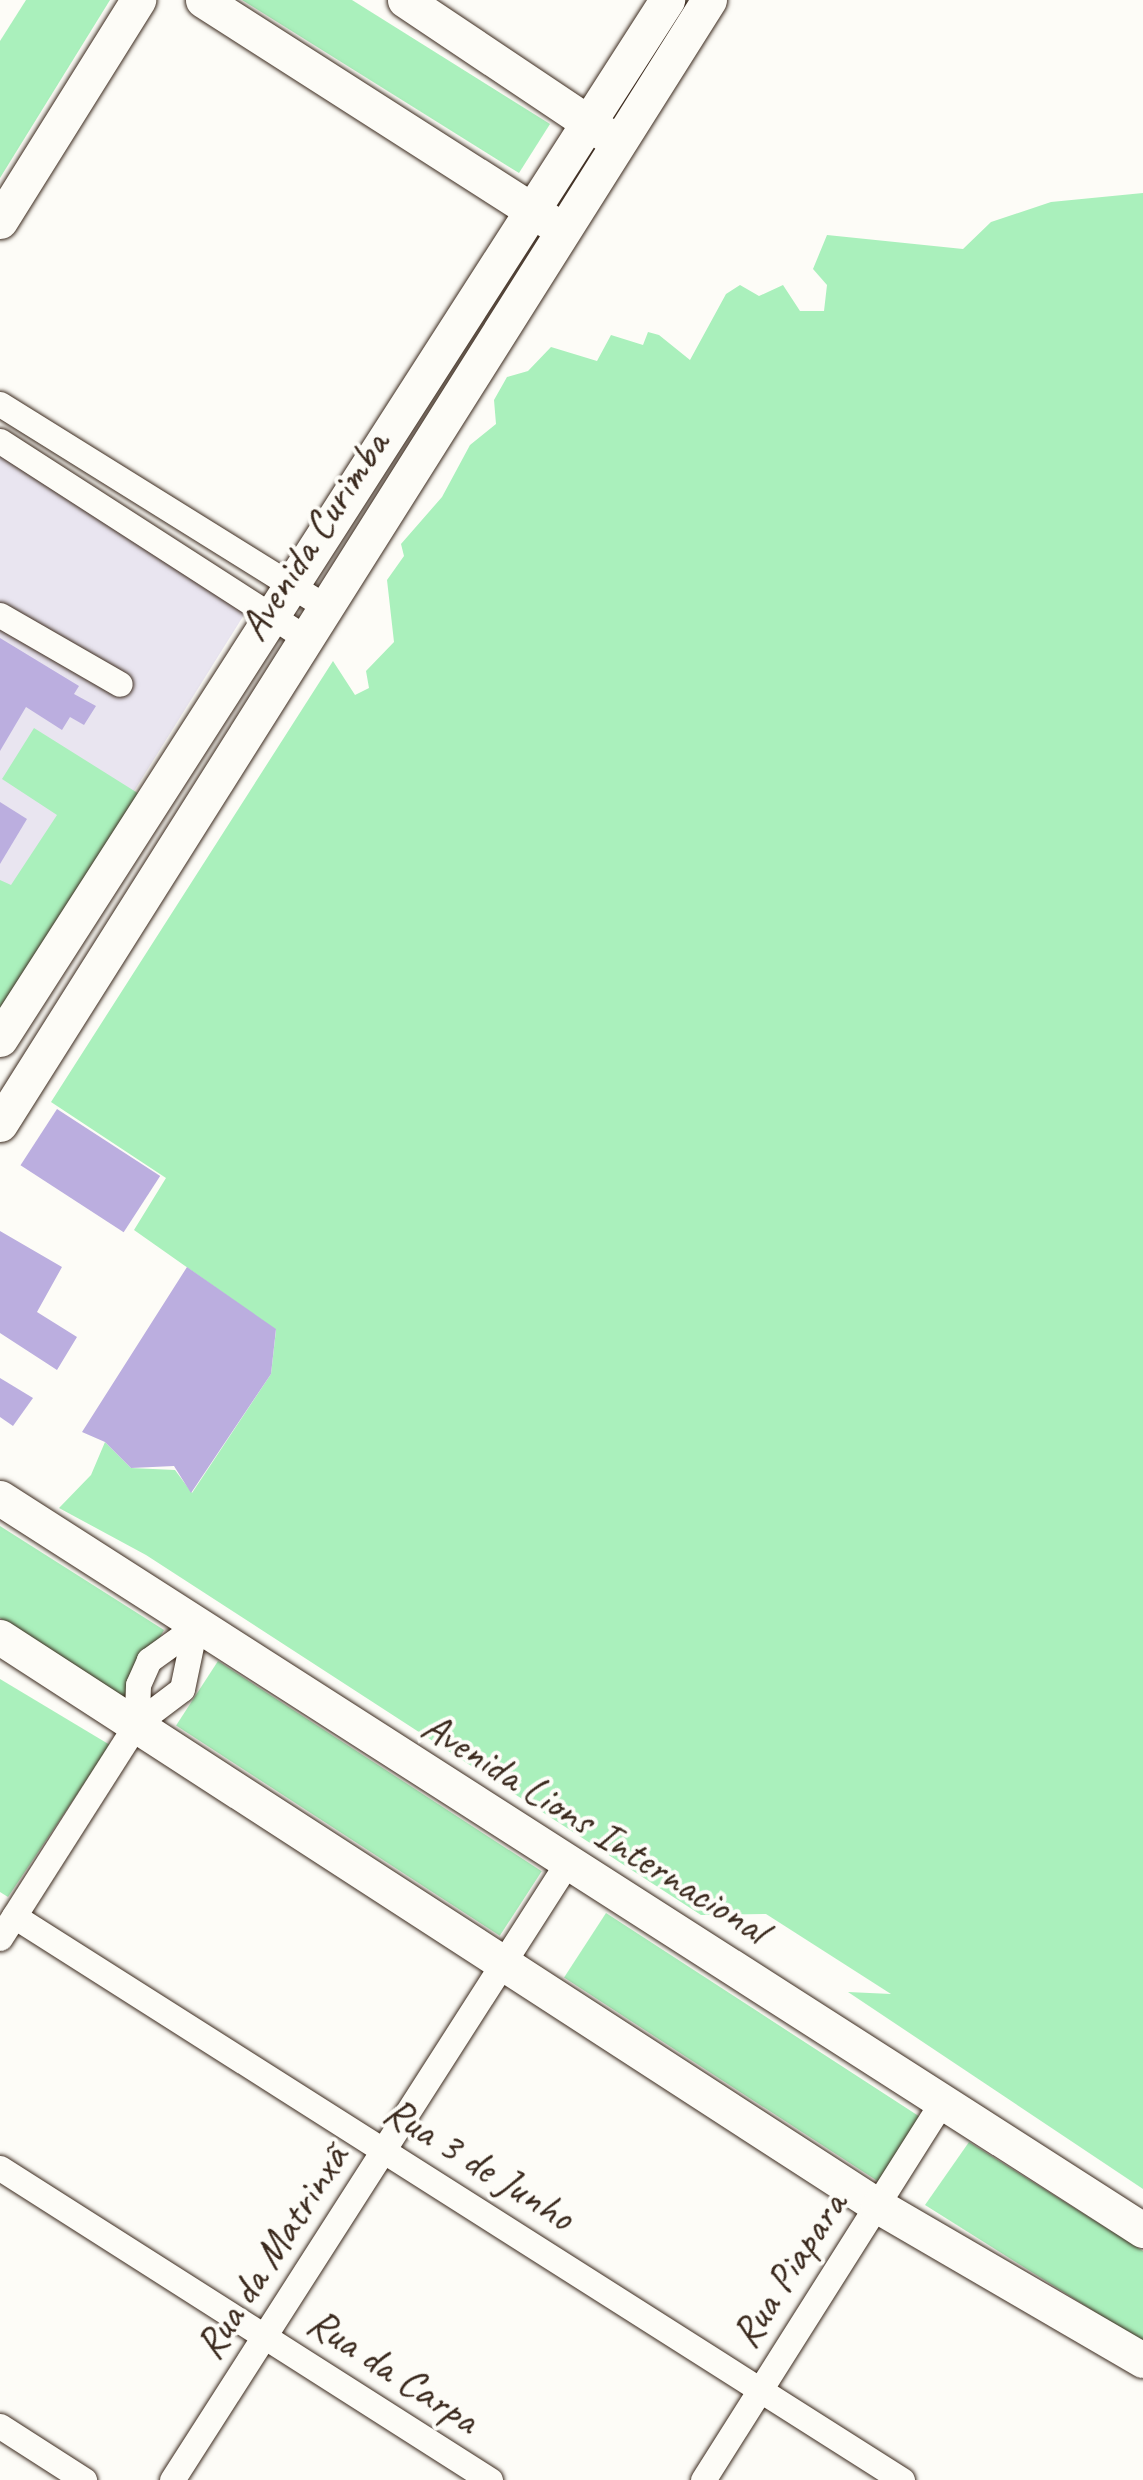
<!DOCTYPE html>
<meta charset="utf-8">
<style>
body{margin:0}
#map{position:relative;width:1143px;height:2480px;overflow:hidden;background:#fdfcf7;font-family:Caveat,sans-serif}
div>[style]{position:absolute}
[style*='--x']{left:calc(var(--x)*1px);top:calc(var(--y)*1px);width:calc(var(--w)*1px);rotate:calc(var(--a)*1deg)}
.built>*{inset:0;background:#e9e5f0}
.green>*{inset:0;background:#aaf0bc;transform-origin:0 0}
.building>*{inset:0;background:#bbaedf;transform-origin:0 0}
.roads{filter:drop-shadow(0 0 2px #3b2a1e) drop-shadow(0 0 2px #3b2a1e)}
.street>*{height:25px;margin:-12.5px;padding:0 12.5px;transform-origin:12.5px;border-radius:12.5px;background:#fdfcf7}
.secondary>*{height:35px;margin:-17.5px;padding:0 17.5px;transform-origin:17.5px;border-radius:17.5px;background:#fdfcf7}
span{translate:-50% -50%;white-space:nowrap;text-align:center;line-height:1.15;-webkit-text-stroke:8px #fdfcf7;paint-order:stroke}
.street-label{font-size:42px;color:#3b2a1e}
</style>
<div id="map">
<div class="built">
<i style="clip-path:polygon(0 453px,252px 602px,40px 942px,0 917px)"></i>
</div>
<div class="green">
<i style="clip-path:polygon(26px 0,110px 0,0 178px,0 41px)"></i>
<i style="clip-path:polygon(242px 0,352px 0,550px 124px,519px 173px)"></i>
<i style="clip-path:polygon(1143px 193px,1143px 2189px,848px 1992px,891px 1994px,766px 1914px,701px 1915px,146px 1555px,59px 1508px,91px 1475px,105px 1442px,131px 1468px,175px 1470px,192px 1493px,271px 1374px,276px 1330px,134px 1230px,166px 1178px,51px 1102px,333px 661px,355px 695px,369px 688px,366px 671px,394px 642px,387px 580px,404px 556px,401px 544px,442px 497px,470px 445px,496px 424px,494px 400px,507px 377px,528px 371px,551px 347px,597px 361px,611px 335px,643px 345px,648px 332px,659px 335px,690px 360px,726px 294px,740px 285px,759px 296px,783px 285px,800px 311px,824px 311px,827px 285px,813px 269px,827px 235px,963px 249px,991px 222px,1051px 202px)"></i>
<i style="clip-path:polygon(34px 728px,144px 797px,0 1017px,0 880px,11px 885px,57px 815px,2px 779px)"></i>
<i style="clip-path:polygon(0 1526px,164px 1630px,125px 1698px,0 1618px)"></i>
<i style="left:218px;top:1661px;width:386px;height:77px;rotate:33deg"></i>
<i style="clip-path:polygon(0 1679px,110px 1745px,8px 1897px,0 1892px)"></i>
<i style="left:606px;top:1913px;width:376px;height:77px;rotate:33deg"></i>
<i style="clip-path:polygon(969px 2142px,1143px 2251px,1143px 2342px,925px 2205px)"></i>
</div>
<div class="building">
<i style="clip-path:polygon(0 638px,79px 686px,74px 694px,96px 706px,84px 725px,70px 717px,62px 730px,26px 707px,0 751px)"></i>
<i style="clip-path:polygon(0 802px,27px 819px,0 864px)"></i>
<i style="left:57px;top:1109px;width:123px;height:67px;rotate:33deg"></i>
<i style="clip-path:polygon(0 1231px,62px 1267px,37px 1312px,77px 1337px,57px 1370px,0 1333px)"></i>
<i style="clip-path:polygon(187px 1267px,276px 1329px,271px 1374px,191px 1493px,174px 1466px,131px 1468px,105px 1442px,82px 1432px)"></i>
<i style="clip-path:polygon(0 1378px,33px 1398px,13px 1426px,0 1417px)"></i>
</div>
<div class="roads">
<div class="street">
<i style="--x:0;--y:404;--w:380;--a:31.9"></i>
<i style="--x:0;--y:441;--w:360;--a:32.8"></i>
<i style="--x:0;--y:615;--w:138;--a:29.9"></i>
<i style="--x:14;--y:1916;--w:1052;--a:32.42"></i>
<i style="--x:0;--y:1938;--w:255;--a:-57.5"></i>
<i style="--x:137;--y:1723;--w:56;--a:-37.1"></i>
<i style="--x:182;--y:1689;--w:63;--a:-78.2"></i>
<i style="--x:195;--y:1627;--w:57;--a:144.3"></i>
<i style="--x:149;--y:1660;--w:27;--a:114"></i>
<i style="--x:138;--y:1685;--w:38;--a:92"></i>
<i style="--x:0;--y:2168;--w:581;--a:32.49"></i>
<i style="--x:0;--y:2426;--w:100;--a:32.7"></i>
<i style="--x:172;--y:2480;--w:733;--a:-57.37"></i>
<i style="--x:703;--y:2480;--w:447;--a:-57.7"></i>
</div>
<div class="secondary">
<i style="--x:203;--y:0;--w:414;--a:32.6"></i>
<i style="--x:405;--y:0;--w:244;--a:33.8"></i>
<i style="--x:0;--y:221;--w:261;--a:-58"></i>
<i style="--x:0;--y:1039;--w:1235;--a:-57.3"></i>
<i style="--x:0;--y:1124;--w:1329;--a:-57.76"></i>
<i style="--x:0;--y:1498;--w:1357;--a:32.64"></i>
<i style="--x:0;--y:1637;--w:1046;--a:32.95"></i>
<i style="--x:878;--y:2206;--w:306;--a:30.2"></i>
</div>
</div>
<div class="street-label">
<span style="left:314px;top:536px;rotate:-57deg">Avenida Curimba</span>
<span style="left:595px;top:1828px;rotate:32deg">Avenida Lions Internacional</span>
<span style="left:479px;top:2164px;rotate:32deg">Rua 3 de Junho</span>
<span style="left:272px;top:2252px;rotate:-57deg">Rua da Matrinxã</span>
<span style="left:789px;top:2270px;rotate:-57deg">Rua Piapara</span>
<span style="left:393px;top:2371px;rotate:33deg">Rua da Carpa</span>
</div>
</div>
